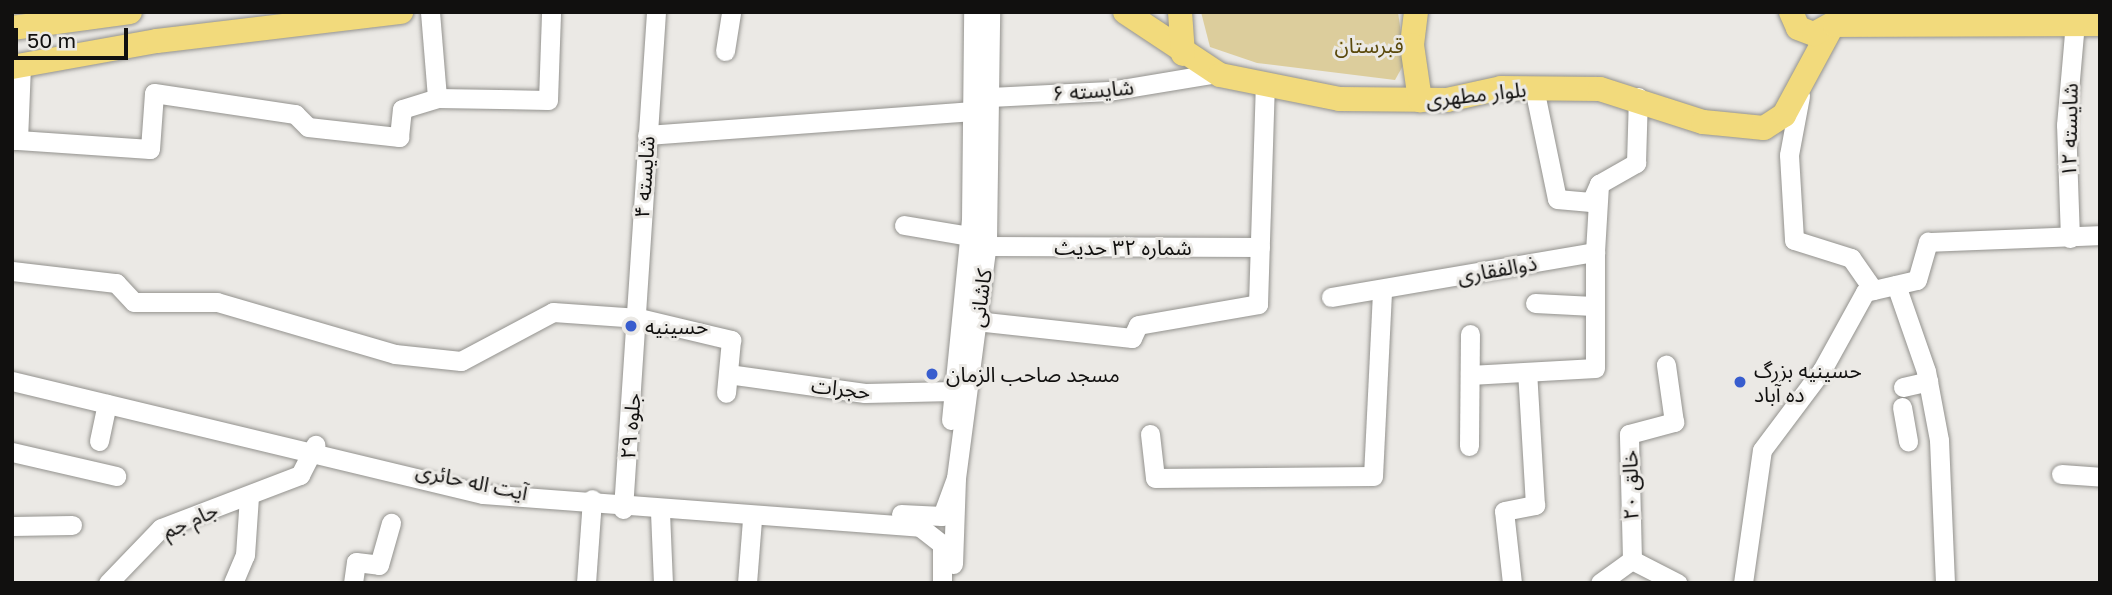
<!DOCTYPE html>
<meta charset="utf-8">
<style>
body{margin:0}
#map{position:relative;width:2112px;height:595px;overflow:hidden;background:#ebe9e5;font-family:"Golos Text","Noto Sans Arabic",sans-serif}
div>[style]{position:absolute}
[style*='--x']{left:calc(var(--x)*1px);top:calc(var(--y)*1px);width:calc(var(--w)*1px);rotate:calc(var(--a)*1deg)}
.green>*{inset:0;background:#dccd9c}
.roads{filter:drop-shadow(0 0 2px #93928e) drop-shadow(0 0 2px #93928e)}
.minor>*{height:19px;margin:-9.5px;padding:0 9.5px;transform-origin:9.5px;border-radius:9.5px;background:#fff}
.major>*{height:24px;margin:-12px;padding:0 12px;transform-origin:12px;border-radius:12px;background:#f2da7c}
.dots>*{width:19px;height:19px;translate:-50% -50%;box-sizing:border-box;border:4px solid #ebe9e5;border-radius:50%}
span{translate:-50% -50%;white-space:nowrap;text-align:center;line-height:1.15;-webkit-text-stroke:6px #ebe9e5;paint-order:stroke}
.park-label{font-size:21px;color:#5a490c}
.street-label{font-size:21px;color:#11100f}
.poi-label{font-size:21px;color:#11100f}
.left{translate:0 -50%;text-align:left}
.frame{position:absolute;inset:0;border:14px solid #11100f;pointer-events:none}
.scale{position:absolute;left:14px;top:28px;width:114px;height:32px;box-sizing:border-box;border:4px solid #11100f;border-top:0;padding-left:9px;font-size:21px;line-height:24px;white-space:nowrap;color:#11100f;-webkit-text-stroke:5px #ebe9e5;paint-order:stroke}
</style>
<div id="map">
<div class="green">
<i style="clip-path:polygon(1201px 12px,1398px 12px,1405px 62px,1395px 80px,1257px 63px,1210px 47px)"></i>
</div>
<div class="roads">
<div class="minor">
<i style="--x:430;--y:12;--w:86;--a:85.3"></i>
<i style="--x:725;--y:51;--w:39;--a:-81"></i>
<i style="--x:1534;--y:88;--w:113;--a:78.3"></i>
<i style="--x:1557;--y:199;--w:34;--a:5"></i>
<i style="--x:1591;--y:202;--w:20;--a:-66"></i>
<i style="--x:1599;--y:184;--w:43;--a:-29.6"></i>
<i style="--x:1636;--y:163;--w:66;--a:-88.3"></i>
<i style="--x:1800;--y:96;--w:60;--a:100.6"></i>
<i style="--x:1789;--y:155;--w:85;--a:86.6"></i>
<i style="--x:1794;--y:240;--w:60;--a:17.5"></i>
<i style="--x:1851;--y:258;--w:39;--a:55"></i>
<i style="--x:647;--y:135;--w:327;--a:-4.2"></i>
<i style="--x:973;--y:111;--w:22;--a:-39"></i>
<i style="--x:990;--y:97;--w:119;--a:-2.9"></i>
<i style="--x:1109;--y:91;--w:109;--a:-9.5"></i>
<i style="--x:12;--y:140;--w:6;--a:0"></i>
<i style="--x:18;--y:140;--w:74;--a:-87.7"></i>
<i style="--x:18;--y:140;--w:132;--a:3.9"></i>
<i style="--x:150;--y:149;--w:56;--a:-85.9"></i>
<i style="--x:154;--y:93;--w:143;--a:8.5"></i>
<i style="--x:295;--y:114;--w:18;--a:45"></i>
<i style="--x:308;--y:127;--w:92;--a:6.3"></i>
<i style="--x:399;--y:137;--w:28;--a:-84"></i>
<i style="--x:402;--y:109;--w:37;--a:-17"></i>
<i style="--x:437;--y:98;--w:111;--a:1"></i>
<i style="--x:548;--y:100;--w:88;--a:-88"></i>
<i style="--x:904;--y:225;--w:67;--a:9.5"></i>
<i style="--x:2070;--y:238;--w:113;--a:-92"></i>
<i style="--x:2066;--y:125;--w:102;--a:-85"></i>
<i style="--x:987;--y:246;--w:273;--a:0.2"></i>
<i style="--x:12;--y:271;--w:105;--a:6.6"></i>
<i style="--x:116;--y:283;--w:26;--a:47"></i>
<i style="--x:134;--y:302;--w:83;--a:0"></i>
<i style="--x:217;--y:302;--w:185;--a:16.3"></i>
<i style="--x:395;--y:354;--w:66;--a:6.1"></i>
<i style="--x:461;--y:361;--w:104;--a:-28"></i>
<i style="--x:553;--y:312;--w:86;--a:4"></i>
<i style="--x:639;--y:318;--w:95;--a:13.4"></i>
<i style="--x:731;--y:340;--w:53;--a:95.4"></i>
<i style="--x:1896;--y:285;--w:91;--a:70.8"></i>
<i style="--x:1926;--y:371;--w:70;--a:79.3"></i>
<i style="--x:1939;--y:440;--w:143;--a:87.6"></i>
<i style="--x:1331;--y:297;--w:268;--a:-9.7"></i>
<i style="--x:1595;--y:252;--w:68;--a:-86.6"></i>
<i style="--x:1535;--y:303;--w:58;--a:3"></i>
<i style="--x:976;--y:321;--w:157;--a:6.2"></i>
<i style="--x:1132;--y:338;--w:14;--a:-65"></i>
<i style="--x:1138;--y:325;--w:122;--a:-9.9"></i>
<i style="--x:1258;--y:304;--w:222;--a:-88.2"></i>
<i style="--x:728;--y:374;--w:138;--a:7.9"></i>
<i style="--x:865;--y:393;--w:89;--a:-1.3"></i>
<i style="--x:1470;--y:375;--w:125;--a:-3.2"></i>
<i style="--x:1595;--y:368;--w:116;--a:-90"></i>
<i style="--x:12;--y:381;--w:484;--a:13.5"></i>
<i style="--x:483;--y:494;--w:438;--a:4.3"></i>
<i style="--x:920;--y:527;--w:28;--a:38"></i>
<i style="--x:942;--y:544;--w:39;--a:90"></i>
<i style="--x:1903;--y:387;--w:26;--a:-13"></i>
<i style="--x:1902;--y:407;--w:35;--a:80"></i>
<i style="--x:951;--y:420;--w:201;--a:-84.3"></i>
<i style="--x:971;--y:220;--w:208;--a:-89.4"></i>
<i style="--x:1150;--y:434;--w:44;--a:83.5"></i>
<i style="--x:1155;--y:478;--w:218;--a:-0.5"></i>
<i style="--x:1373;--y:476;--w:187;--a:-87.2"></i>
<i style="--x:99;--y:441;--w:38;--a:-78"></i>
<i style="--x:1469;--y:446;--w:112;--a:-89.5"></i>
<i style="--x:12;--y:452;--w:107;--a:13"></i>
<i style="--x:2061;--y:474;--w:39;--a:4"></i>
<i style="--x:623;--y:509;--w:498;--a:-86.2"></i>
<i style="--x:660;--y:512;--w:71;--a:87.6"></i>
<i style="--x:901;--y:514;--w:41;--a:2.8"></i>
<i style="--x:942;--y:516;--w:40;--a:-69.8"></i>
<i style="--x:12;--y:526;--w:60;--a:-1"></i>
<i style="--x:1632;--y:560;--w:51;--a:27.1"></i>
<i style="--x:953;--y:564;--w:86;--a:-88"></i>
<i style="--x:956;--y:478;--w:239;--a:-82.5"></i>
<i style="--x:987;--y:241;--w:229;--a:-89.2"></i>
<i style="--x:108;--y:583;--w:76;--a:-46.1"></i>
<i style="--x:161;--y:528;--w:149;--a:-20.9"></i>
<i style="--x:300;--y:475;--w:34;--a:-63"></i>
<i style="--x:233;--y:583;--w:30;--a:-67"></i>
<i style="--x:245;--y:555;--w:59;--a:-86.1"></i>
<i style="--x:353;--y:583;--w:21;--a:-82"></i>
<i style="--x:356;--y:562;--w:23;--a:7"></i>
<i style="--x:379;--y:565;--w:44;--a:-74.1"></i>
<i style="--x:586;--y:583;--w:84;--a:-85.9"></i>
<i style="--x:747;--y:583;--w:64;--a:-85.5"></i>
<i style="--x:1512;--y:583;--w:72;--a:-96.3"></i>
<i style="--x:1504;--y:511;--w:32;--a:-11"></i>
<i style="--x:1535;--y:505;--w:133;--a:-93.4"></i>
<i style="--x:1600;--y:583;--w:39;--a:-36"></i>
<i style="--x:1632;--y:560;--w:126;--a:-91.4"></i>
<i style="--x:1629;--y:434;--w:47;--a:-14.9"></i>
<i style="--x:1674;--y:422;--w:58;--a:-98"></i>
<i style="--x:1743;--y:583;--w:134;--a:-81.9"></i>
<i style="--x:1762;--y:450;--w:100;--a:-53.1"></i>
<i style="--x:1822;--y:370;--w:89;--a:-61.1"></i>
<i style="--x:1865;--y:292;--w:53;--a:-13"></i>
<i style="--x:1917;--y:280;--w:40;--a:-74"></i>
<i style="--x:1928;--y:242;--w:172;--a:-2.3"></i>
</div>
<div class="major">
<i style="--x:1125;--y:12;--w:114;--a:33.6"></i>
<i style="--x:1220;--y:75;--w:122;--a:11.3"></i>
<i style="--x:1340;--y:99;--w:107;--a:0.5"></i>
<i style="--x:1447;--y:100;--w:55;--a:-12.5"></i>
<i style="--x:1501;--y:88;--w:99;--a:0.6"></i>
<i style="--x:1600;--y:89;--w:108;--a:17.8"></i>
<i style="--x:1703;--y:122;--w:61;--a:5.6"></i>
<i style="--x:1764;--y:128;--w:24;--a:-33"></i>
<i style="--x:1784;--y:115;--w:97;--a:-61.6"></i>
<i style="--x:1180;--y:12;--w:42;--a:85.9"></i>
<i style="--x:1416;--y:12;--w:33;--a:97"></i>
<i style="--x:1412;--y:45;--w:56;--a:81.7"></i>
<i style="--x:1791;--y:12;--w:17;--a:66"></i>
<i style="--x:1798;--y:28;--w:17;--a:21"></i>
<i style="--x:1814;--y:34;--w:26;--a:-29"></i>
<i style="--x:1835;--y:25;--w:265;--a:-0.2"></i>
<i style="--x:12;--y:28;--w:119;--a:-7.7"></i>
<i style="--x:12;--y:67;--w:147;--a:-10.2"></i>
<i style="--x:157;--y:41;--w:246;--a:-6.8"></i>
</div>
</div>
<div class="dots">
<i style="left:631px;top:326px;background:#385dce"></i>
<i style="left:932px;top:374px;background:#385dce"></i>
<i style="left:1740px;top:382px;background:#385dce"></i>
</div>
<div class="park-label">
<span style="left:1369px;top:45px">قبرستان</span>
</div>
<div class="street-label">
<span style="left:1093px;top:90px;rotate:-5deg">شایسته ۶</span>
<span style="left:1476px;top:94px;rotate:-6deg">بلوار مطهری</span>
<span style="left:2069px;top:130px;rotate:-89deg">شایسته ۱۲</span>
<span style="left:644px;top:177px;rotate:-86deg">شایسته ۴</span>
<span style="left:1123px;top:247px">شماره ۳۲ حدیث</span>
<span style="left:1497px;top:269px;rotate:-10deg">ذوالفقاری</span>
<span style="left:980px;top:298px;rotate:-82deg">کاشانی</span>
<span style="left:841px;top:388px;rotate:7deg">حجرات</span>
<span style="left:630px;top:426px;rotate:-85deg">جلوه ۲۹</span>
<span style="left:472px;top:481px;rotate:12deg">آیت اله حائری</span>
<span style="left:1630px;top:485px;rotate:-91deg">خالق ۲۰</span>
<span style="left:190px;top:520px;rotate:-24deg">جام جم</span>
</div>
<div class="poi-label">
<span class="left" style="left:645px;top:326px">حسینیه</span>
<span class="left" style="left:1754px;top:382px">حسینیه بزرگ<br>ده آباد</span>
<span class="left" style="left:946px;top:374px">مسجد صاحب الزمان</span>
</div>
<div class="frame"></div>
<div class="scale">50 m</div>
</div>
